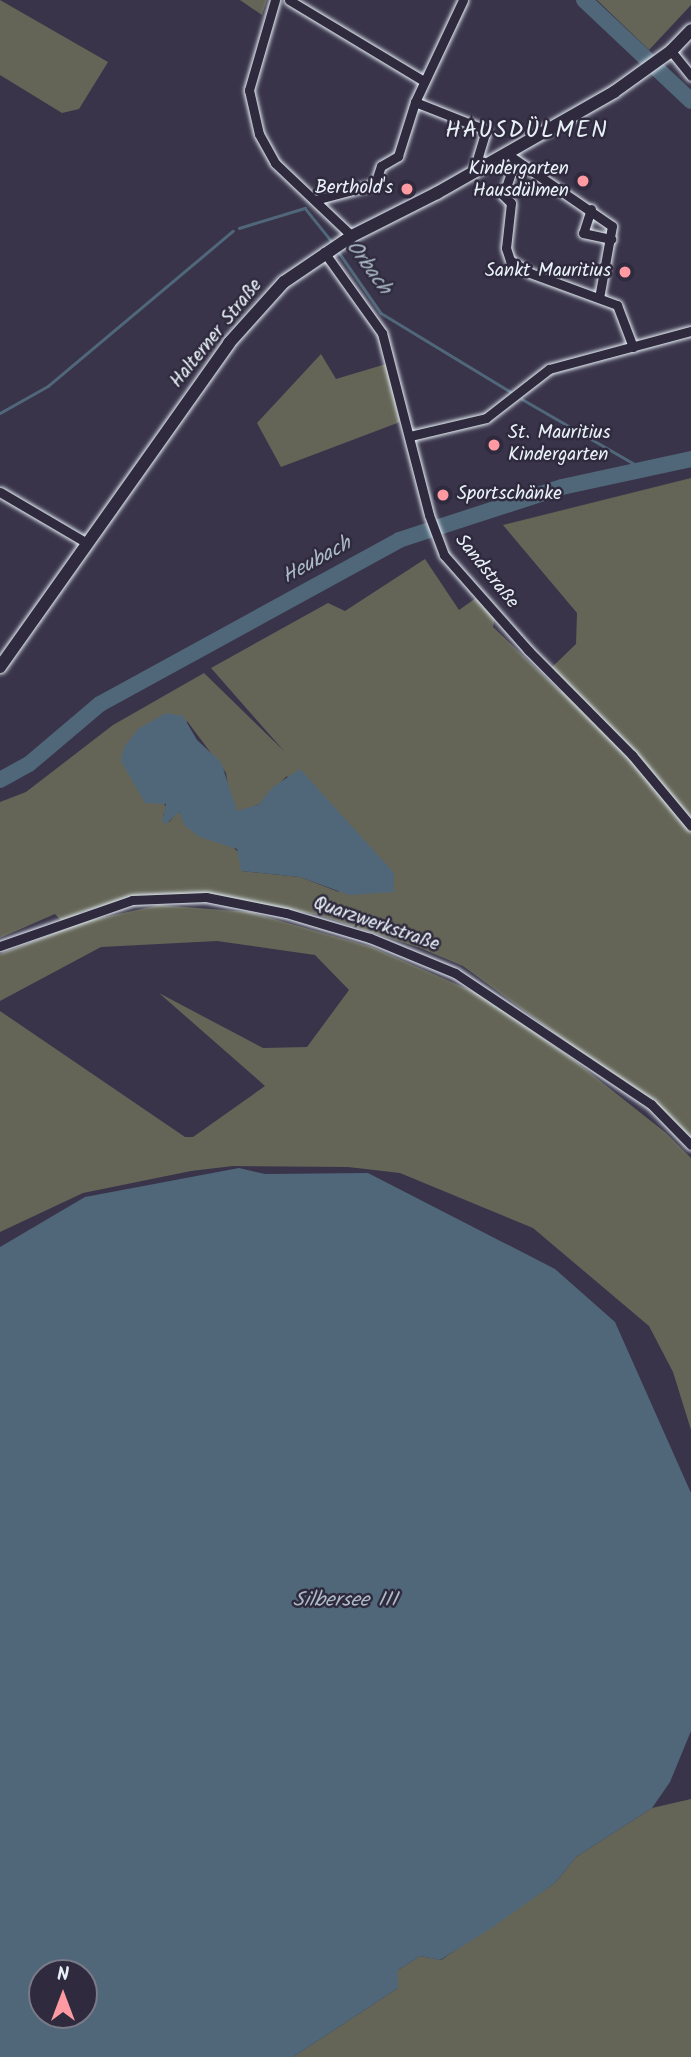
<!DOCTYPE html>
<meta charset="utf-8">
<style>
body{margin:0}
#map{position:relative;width:691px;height:2057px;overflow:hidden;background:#39344a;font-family:Kalam,sans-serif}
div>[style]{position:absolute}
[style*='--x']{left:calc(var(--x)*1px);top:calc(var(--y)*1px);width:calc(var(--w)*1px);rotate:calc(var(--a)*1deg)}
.green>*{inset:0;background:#646557}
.water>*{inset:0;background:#50677a}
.stream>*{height:2.5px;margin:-1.25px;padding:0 1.25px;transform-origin:1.25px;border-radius:1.25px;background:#50677a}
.river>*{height:16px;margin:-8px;padding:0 8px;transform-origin:8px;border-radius:8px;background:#50677a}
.roads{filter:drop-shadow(0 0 2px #e8f1f8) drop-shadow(0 0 2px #e8f1f8)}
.minor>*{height:9px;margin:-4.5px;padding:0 4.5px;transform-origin:4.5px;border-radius:4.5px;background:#2f2a3d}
.secondary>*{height:12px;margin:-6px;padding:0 6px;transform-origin:6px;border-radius:6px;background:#2f2a3d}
.dots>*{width:19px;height:19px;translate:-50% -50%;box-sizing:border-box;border:4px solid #2f2a3d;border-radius:50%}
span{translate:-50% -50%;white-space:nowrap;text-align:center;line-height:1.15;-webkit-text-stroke:5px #2f2a3d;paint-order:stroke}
.poi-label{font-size:19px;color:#e8f1f8}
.right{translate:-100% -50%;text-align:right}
.left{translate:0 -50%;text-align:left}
.street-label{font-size:19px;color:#e8f1f8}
.water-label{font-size:21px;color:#abbac6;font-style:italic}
.quarter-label{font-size:23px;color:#e8f1f8;letter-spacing:2px}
.north{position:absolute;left:28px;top:1959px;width:70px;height:70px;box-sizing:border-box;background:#2f2a3d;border:2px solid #797a88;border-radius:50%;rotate:0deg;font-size:19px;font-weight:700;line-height:28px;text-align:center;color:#e8f1f8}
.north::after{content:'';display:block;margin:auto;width:24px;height:32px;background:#ff9aa2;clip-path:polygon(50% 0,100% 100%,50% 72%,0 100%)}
</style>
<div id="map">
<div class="green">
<i style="clip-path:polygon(0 0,108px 62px,79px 109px,62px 113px,0 75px)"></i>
<i style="clip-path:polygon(240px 0,267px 0,262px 15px)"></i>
<i style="clip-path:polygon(597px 0,691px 0,691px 5px,649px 50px)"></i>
<i style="clip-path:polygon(321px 354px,336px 379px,386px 364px,400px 422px,281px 467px,257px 423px)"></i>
<i style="clip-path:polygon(evenodd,691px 478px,691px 1145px,651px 1104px,463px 966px,420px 948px,318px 915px,206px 894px,130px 898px,79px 913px,87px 921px,159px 905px,250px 912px,372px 947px,479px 994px,574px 1060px,666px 1133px,691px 1158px,691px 1430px,673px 1372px,649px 1326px,533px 1228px,400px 1173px,348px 1167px,233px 1166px,191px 1171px,83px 1193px,0 1232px,0 1011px,185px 1137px,193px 1137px,265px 1086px,159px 993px,263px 1048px,307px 1047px,349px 990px,315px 955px,217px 941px,101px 947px,0 1001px,0 954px,68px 928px,55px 914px,0 938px,0 802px,26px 792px,113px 725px,204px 673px,284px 751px,211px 668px,328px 603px,345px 611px,425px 559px,459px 610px,476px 598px,495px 618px,493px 627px,561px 692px,562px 685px,548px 671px,576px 644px,577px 613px,503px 525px,691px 478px,187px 721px,226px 773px,231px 804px,237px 812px,258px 805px,287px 776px,339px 892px,300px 877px,241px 871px,242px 856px,230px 844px,178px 812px,169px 822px,163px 815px,167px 809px,163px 802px,187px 721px)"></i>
<i style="clip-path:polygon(691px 1799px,691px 2057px,293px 2057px,398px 1988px,398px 1970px,420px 1956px,441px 1960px,555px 1883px,576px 1857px,652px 1808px)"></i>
</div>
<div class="water">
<i style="clip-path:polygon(166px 713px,183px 716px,197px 740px,221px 762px,237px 811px,258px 805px,273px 787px,300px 769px,394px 873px,394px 892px,349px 895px,300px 877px,241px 871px,237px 849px,200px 837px,185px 826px,179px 812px,166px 824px,162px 821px,166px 804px,145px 803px,121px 761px,124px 747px,138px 729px)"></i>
<i style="clip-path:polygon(evenodd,239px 1168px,265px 1174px,368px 1173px,555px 1269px,615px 1322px,691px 1493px,691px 1731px,670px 1782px,652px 1808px,576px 1857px,555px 1883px,490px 1929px,440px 1960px,420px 1956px,398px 1970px,398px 1988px,293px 2057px,0 2057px,0 1247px,85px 1197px,239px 1168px,84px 1973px,84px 2015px,42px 2015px,42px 1973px,84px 1973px)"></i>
</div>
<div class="stream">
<i style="--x:239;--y:228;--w:69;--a:-16.9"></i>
<i style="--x:305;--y:208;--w:45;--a:51.3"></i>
<i style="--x:338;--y:251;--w:75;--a:55.3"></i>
<i style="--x:381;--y:313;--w:152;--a:31.3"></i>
<i style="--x:522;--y:399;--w:140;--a:30"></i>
<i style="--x:0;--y:413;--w:55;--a:-29.4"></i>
<i style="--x:48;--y:386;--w:241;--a:-40"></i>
</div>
<div class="river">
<i style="--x:584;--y:0;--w:147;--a:43.3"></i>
<i style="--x:0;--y:780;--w:33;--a:-29"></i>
<i style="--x:29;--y:764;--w:93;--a:-40.2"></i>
<i style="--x:100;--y:704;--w:341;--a:-28.7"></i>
<i style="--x:399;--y:540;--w:171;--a:-18"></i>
<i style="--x:562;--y:487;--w:132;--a:-12.2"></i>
</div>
<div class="roads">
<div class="minor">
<i style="--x:275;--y:0;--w:94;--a:106.1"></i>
<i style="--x:249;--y:90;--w:45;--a:77.2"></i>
<i style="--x:259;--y:134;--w:33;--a:61"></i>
<i style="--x:275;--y:163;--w:106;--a:43.5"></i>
<i style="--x:289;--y:0;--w:155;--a:31"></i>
<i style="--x:463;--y:0;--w:113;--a:115.2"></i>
<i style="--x:415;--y:102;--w:76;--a:21.5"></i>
<i style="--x:486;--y:130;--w:45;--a:106.8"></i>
<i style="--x:671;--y:51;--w:32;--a:51"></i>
<i style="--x:513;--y:158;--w:120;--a:34.5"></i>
<i style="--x:612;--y:226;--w:73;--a:100.2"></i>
<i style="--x:515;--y:161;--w:36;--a:109"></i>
<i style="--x:503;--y:195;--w:11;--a:45"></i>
<i style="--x:511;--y:203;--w:45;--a:96.3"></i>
<i style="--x:506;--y:248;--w:13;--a:72"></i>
<i style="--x:510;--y:260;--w:24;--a:33"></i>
<i style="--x:530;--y:273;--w:93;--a:20.2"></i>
<i style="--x:617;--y:305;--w:45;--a:69.1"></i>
<i style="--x:315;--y:200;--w:62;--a:-14.9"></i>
<i style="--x:375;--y:184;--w:19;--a:-72"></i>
<i style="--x:381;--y:166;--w:20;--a:-30"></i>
<i style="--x:398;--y:156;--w:57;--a:-72.5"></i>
<i style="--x:591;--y:209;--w:25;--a:108"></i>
<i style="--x:583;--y:233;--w:29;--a:12"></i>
<i style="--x:324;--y:252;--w:100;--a:54.4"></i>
<i style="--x:382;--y:333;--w:188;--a:75.5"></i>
<i style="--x:429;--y:515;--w:43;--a:69.4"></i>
<i style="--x:444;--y:555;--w:127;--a:48.5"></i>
<i style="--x:528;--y:650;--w:148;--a:45.3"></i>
<i style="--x:632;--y:755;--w:92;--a:50.3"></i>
<i style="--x:410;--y:436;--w:78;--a:-13.3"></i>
<i style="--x:486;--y:418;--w:80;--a:-37.9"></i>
<i style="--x:549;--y:369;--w:147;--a:-15"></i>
<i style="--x:0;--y:492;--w:101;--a:30.4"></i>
<i style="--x:0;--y:946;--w:140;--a:-19.2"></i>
<i style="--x:132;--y:900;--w:74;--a:-2.3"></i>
<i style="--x:206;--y:897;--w:82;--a:11.3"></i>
<i style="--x:286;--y:913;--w:88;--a:16.6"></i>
<i style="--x:370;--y:938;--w:92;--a:22.4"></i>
<i style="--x:455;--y:973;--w:236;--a:33.8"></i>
<i style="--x:651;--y:1104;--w:57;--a:45.7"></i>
</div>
<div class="secondary">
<i style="--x:0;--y:667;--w:397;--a:-54.7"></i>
<i style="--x:229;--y:343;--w:82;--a:-48"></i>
<i style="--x:284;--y:282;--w:82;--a:-34.1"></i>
<i style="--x:352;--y:236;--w:95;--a:-26.8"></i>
<i style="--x:437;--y:193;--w:204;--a:-29.7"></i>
<i style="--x:614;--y:92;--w:70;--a:-35.7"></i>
<i style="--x:671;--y:51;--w:29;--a:-46"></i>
</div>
</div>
<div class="dots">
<i style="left:583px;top:181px;background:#ff9aa2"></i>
<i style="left:407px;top:189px;background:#ff9aa2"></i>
<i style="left:625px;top:272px;background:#ff9aa2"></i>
<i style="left:494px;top:445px;background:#ff9aa2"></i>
<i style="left:443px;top:495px;background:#ff9aa2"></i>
</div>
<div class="poi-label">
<span class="right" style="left:569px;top:181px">Kindergarten<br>Hausdülmen</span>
<span class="right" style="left:393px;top:189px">Berthold's</span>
<span class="right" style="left:611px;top:272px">Sankt Mauritius</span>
<span class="left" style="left:508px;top:445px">St. Mauritius<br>Kindergarten</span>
<span class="left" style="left:457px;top:495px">Sportschänke</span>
</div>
<div class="street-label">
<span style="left:217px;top:334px;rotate:-51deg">Halterner Straße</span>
<span style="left:486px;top:572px;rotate:51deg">Sandstraße</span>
<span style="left:376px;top:925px;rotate:19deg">Quarzwerkstraße</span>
</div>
<div class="water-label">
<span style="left:368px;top:268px;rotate:54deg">Orbach</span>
<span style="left:317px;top:561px;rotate:-29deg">Heubach</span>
<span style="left:345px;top:1601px">Silbersee III</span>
</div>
<div class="quarter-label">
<span style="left:527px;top:131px">HAUSDÜLMEN</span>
</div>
<div class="north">N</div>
</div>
